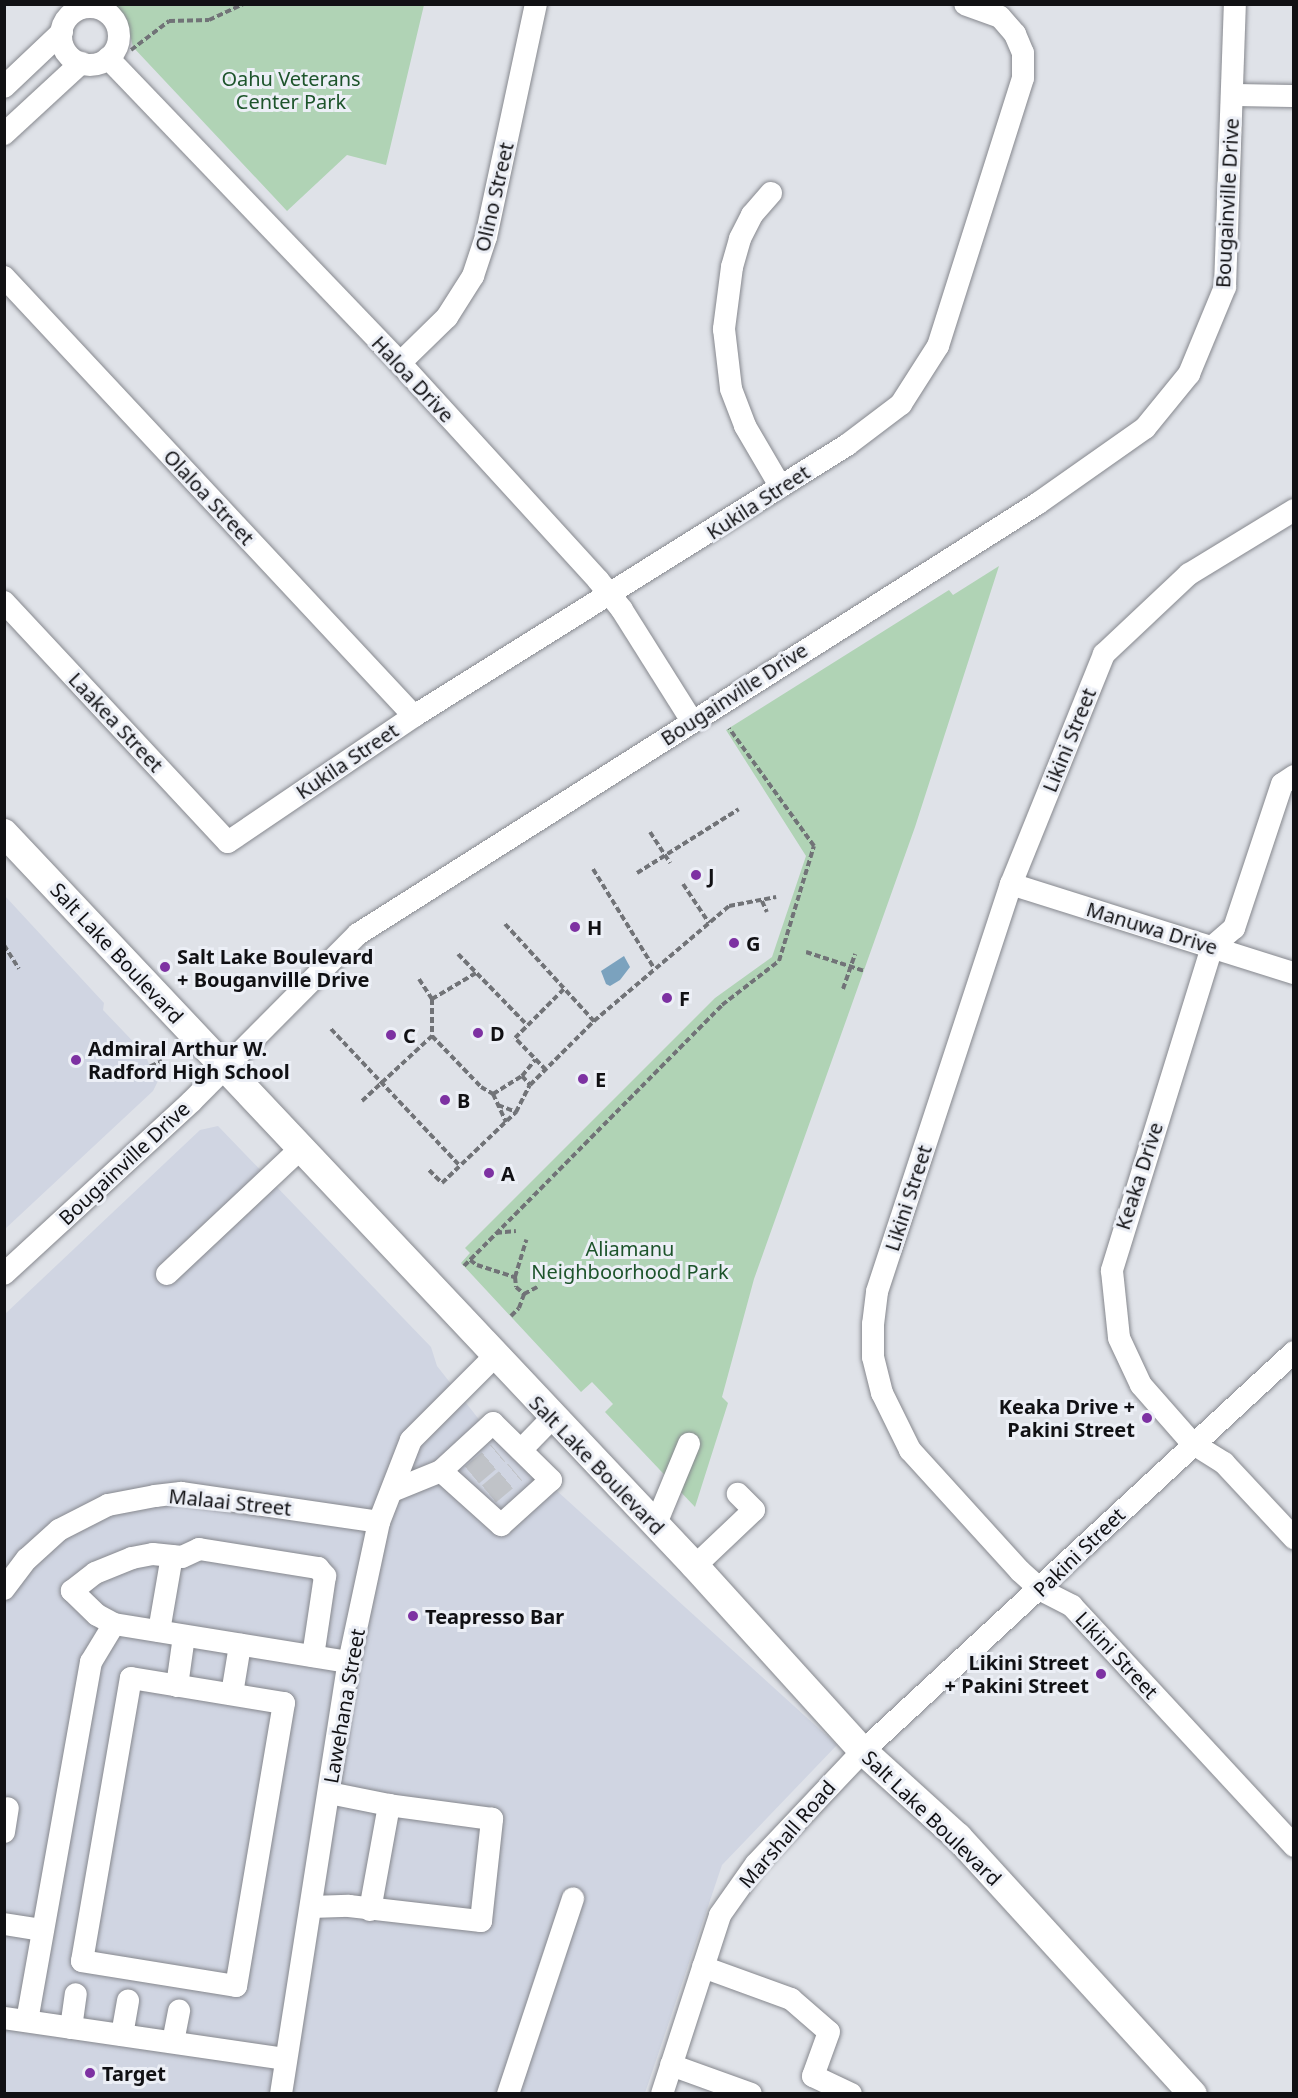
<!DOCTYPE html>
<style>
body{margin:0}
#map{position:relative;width:1298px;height:2098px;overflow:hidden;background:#dfe2e8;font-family:"Noto Sans",sans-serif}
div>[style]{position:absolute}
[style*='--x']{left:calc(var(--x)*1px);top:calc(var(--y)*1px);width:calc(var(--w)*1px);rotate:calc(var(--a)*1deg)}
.built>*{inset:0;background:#d0d5e2}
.green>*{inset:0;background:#b0d3b5}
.water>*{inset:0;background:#7ba2be}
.minor-tunnel>*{height:22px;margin-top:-11px;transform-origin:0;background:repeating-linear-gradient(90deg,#c0c3c8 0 22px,transparent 0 33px)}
.path>*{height:4px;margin-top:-2px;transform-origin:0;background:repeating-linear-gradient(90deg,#717377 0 6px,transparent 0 9px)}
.roads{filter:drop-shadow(0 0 2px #86888e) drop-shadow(0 0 2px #86888e)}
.minor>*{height:22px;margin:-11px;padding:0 11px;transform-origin:11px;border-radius:11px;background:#fff}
.minor>.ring{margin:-11px;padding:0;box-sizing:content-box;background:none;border:22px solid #fff;border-radius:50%}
.major>*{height:28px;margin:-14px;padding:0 14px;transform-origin:14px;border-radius:14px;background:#fff}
.dots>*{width:16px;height:16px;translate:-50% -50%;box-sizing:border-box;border:3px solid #eceff6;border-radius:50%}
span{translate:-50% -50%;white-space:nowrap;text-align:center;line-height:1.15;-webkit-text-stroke:6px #eceff6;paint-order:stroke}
.park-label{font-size:20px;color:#1d542b}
.street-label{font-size:20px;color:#111114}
.poi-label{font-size:20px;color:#111114;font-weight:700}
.left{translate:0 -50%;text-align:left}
.right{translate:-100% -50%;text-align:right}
.frame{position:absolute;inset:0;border:6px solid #111114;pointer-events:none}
</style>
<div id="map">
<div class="built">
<i style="clip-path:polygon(5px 896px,104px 1003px,103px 1010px,145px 1054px,152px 1072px,159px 1079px,153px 1091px,5px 1229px)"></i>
<i style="clip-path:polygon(218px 1126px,431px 1347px,437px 1366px,481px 1422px,837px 1745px,722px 1865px,645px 2093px,5px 2094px,5px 1314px,200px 1130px)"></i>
</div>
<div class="green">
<i style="clip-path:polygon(115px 5px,424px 5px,386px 165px,347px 155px,287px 211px,133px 47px,126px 17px)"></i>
<i style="clip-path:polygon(999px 566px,915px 827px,754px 1279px,722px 1397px,728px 1403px,695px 1507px,605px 1412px,613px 1404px,592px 1382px,581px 1392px,461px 1263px,470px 1253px,465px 1248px,715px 998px,772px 957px,806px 856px,726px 730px,949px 590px,953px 595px)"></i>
</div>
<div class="water">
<i style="clip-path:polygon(624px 956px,630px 967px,620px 980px,610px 986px,606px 984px,601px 971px)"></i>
</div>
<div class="minor-tunnel">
<i style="--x:472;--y:1475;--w:34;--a:-40"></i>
<i style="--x:489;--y:1494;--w:34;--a:-40"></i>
</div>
<div class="path">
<i style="--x:131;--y:50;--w:48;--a:-37.3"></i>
<i style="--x:169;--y:21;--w:40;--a:-1.4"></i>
<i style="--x:209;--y:20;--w:38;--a:-25"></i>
<i style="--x:650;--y:832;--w:37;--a:57"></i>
<i style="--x:593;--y:869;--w:116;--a:58.4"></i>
<i style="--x:637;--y:873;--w:120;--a:-32.1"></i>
<i style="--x:683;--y:884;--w:47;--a:56.3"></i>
<i style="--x:762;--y:901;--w:12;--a:66"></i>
<i style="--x:505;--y:924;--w:132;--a:47.5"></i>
<i style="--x:4;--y:945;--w:28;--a:58"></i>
<i style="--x:806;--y:952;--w:61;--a:18.1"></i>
<i style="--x:458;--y:954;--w:99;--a:45.8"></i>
<i style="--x:419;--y:979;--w:24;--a:57"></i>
<i style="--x:432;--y:999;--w:37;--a:90"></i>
<i style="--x:843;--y:989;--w:37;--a:-71"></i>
<i style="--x:432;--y:999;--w:51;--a:-30.6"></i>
<i style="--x:331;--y:1029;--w:188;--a:46.7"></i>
<i style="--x:546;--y:1070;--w:45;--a:-134.1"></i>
<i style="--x:515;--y:1038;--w:69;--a:-45"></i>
<i style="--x:522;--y:1076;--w:12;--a:48"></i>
<i style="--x:99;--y:1078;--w:35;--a:-7"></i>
<i style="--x:134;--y:1074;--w:31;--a:-25"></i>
<i style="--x:493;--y:1094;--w:34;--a:-32"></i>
<i style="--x:522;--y:1076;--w:21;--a:-51"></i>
<i style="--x:362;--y:1101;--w:96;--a:-42.9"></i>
<i style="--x:432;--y:1036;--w:71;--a:46.1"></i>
<i style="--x:481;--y:1087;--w:14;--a:30"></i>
<i style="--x:493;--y:1094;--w:31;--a:65"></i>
<i style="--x:498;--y:1105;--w:19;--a:21"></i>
<i style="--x:429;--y:1170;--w:18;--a:45"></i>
<i style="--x:442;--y:1183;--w:103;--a:-43.8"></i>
<i style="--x:516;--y:1112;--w:30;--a:-63"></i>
<i style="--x:530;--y:1085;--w:91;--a:-45"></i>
<i style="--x:594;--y:1021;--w:177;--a:-40.4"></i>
<i style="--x:729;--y:906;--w:48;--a:-10.8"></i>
<i style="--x:496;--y:1233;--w:20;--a:-6"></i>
<i style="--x:470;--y:1260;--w:9;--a:36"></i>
<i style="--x:477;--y:1265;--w:40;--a:18"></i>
<i style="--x:515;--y:1277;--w:39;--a:-73"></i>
<i style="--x:464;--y:1266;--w:367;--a:-45.3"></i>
<i style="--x:722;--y:1005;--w:72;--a:-37.7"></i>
<i style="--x:779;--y:961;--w:120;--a:-73.1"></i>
<i style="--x:814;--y:846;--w:145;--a:-125.8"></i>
<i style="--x:515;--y:1277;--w:10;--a:84"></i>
<i style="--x:516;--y:1287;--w:11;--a:41"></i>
<i style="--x:524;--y:1294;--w:15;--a:-28"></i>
<i style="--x:511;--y:1316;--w:11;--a:-45"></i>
<i style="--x:519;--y:1308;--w:15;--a:-70"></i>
</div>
<div class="roads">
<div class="minor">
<i class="ring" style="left:61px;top:7px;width:36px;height:36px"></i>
<i style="--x:108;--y:58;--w:422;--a:46.2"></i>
<i style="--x:400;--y:363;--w:294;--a:47.6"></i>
<i style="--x:598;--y:580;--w:38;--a:51"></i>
<i style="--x:622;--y:610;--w:131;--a:57.8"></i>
<i style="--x:4;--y:87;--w:80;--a:-43.5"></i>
<i style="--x:1233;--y:95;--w:61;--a:0.9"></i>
<i style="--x:4;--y:134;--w:105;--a:-42.7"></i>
<i style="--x:771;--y:193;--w:29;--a:131"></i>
<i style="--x:752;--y:215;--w:27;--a:117"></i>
<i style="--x:740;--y:239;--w:29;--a:106"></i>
<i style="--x:732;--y:267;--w:63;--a:97.4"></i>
<i style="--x:724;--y:329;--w:60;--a:83.3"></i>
<i style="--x:731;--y:389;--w:40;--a:69"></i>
<i style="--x:745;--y:426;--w:69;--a:59.7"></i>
<i style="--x:4;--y:277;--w:601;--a:46.96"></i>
<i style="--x:400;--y:363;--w:66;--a:-44.4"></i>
<i style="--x:447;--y:317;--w:49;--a:-57.6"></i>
<i style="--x:473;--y:276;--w:41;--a:-71.6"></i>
<i style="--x:486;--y:237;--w:238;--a:-77.9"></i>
<i style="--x:1294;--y:510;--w:123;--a:148.6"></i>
<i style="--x:1189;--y:574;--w:117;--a:136.7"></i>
<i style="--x:1104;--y:654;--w:248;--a:112"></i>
<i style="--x:1011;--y:884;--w:429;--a:108.2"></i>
<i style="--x:877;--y:1292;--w:32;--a:97"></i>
<i style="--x:873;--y:1324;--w:33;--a:90"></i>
<i style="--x:873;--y:1357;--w:37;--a:76"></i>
<i style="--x:882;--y:1393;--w:64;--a:63.8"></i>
<i style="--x:910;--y:1450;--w:164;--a:47.7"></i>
<i style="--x:1020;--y:1571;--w:28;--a:42"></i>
<i style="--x:1041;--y:1590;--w:35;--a:27"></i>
<i style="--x:1072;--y:1606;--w:327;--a:47.2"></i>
<i style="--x:4;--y:602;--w:328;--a:47"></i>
<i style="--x:228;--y:842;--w:225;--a:-34.1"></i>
<i style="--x:414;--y:716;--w:511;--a:-32.04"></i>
<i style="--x:847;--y:445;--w:68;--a:-37.2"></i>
<i style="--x:901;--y:404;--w:69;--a:-57.5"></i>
<i style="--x:938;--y:346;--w:281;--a:-72.4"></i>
<i style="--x:1023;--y:78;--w:25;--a:-90"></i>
<i style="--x:1023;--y:53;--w:21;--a:-113"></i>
<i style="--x:1015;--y:34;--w:23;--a:-131"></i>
<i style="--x:1000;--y:17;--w:37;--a:-160"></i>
<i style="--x:1294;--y:776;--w:14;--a:146"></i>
<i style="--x:1282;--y:784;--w:152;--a:108.4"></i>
<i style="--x:1234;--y:928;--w:29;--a:139"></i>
<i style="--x:1212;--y:947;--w:339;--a:107.2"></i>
<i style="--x:1112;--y:1271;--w:67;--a:84"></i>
<i style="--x:1119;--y:1338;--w:52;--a:64.9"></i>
<i style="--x:1141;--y:1385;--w:77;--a:48.7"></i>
<i style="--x:1192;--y:1443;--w:38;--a:32"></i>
<i style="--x:1224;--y:1463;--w:103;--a:47"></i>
<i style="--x:1011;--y:884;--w:297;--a:17.5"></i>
<i style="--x:4;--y:1274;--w:255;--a:-42.6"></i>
<i style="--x:192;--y:1101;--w:235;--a:-45.2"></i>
<i style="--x:358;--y:934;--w:804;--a:-32.35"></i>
<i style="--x:1037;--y:504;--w:132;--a:-35.1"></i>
<i style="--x:1145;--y:428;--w:70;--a:-50.8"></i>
<i style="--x:1189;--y:374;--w:94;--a:-67.5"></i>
<i style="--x:1225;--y:287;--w:283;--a:-88"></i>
<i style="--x:167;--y:1274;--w:183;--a:-43.2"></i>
<i style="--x:521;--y:1450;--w:45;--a:-45.9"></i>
<i style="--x:392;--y:1491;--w:53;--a:-22.2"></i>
<i style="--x:441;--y:1471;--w:81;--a:42"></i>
<i style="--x:501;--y:1525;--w:67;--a:-42"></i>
<i style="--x:551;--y:1480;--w:81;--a:-135.5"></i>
<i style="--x:493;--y:1423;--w:71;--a:137.3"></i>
<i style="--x:655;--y:1526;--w:89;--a:-67.5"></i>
<i style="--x:695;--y:1566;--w:81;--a:-43.5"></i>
<i style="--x:754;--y:1510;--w:23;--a:-135"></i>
<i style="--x:4;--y:1589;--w:38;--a:-53"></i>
<i style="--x:27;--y:1559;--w:43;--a:-42.2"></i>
<i style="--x:59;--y:1530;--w:55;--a:-27"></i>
<i style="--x:108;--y:1505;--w:48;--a:-10.8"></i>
<i style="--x:155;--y:1496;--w:26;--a:-7"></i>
<i style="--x:181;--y:1493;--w:200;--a:8.3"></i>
<i style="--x:114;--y:1624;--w:19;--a:-152"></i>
<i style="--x:97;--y:1615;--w:35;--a:-136"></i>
<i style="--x:72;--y:1591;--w:29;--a:-38"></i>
<i style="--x:95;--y:1573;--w:40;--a:-22"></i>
<i style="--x:132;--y:1558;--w:21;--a:-11"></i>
<i style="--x:153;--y:1554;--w:29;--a:6"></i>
<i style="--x:182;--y:1557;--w:19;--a:-25"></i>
<i style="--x:199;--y:1549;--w:121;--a:9.1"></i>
<i style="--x:318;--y:1568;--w:11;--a:49"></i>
<i style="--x:325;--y:1576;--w:81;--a:98.5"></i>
<i style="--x:159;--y:1631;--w:76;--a:-80.2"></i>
<i style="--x:131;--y:1678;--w:155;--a:9.3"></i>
<i style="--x:284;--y:1703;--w:287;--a:99.6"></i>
<i style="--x:236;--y:1986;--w:156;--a:-170.8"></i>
<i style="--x:82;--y:1961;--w:287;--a:-80.2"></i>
<i style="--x:177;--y:1686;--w:50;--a:-82"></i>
<i style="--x:232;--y:1694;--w:50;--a:-80.7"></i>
<i style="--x:4;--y:1832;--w:24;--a:-81"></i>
<i style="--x:311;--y:1907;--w:38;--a:-2"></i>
<i style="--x:349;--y:1906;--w:133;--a:6.5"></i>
<i style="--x:481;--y:1921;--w:103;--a:-83.8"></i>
<i style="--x:492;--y:1819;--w:104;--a:-172.3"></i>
<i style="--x:389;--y:1805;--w:61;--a:-168.7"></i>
<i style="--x:370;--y:1910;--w:107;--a:-79.7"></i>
<i style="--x:4;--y:1924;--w:39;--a:9"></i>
<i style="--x:703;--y:1967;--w:94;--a:20"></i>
<i style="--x:791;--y:1999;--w:50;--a:41"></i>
<i style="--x:829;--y:2032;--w:47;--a:110"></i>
<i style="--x:813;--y:2076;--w:42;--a:25.3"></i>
<i style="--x:4;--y:2018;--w:285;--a:8.3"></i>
<i style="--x:27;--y:2021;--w:365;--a:-79.9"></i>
<i style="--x:91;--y:1662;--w:44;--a:-58.8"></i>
<i style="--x:114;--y:1624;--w:238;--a:9.2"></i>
<i style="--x:71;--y:2028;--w:34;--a:-82"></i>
<i style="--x:122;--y:2035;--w:35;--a:-80"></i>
<i style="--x:173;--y:2042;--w:32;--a:-79"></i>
<i style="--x:671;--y:2065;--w:85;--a:19.9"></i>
<i style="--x:281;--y:2094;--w:437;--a:-81.1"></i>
<i style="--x:349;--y:1662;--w:143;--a:-77.9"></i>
<i style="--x:379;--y:1522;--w:88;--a:-68.7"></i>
<i style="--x:411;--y:1440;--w:117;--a:-45"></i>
<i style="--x:508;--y:2094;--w:206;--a:-71.6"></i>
<i style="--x:662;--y:2094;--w:188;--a:-72"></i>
<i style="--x:720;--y:1915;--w:62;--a:-54.8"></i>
<i style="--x:756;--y:1864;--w:156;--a:-46.6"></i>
<i style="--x:863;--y:1751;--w:587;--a:-42.79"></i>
</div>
<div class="major">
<i style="--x:4;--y:833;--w:1007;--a:46.69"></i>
<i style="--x:695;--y:1566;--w:250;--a:47.8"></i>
<i style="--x:863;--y:1751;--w:128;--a:42.2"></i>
<i style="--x:958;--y:1837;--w:348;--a:47.6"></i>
</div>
</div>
<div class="dots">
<i style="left:696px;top:875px;background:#7d31a2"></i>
<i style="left:575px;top:927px;background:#7d31a2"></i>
<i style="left:734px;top:943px;background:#7d31a2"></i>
<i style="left:165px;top:967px;background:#7d31a2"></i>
<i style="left:667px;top:998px;background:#7d31a2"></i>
<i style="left:478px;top:1033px;background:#7d31a2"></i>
<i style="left:391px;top:1035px;background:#7d31a2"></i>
<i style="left:76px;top:1060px;background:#7d31a2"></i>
<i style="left:583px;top:1079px;background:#7d31a2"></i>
<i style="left:445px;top:1100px;background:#7d31a2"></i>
<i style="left:489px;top:1173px;background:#7d31a2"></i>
<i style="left:1147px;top:1418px;background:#7d31a2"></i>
<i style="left:413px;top:1616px;background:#7d31a2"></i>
<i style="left:1101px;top:1674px;background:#7d31a2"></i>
<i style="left:90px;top:2073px;background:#7d31a2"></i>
</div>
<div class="park-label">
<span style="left:291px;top:90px">Oahu Veterans<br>Center Park</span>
<span style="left:630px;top:1260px">Aliamanu<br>Neighboorhood Park</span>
</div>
<div class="street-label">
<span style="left:494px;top:197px;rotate:-77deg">Olino Street</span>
<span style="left:1227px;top:203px;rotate:-87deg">Bougainville Drive</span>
<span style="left:413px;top:379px;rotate:47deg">Haloa Drive</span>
<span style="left:209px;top:497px;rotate:47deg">Olaloa Street</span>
<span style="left:758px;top:502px;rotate:-33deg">Kukila Street</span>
<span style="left:734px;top:694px;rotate:-33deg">Bougainville Drive</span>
<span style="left:116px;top:722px;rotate:47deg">Laakea Street</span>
<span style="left:1069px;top:740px;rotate:-68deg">Likini Street</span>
<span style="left:347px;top:761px;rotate:-34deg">Kukila Street</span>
<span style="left:1152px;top:928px;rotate:17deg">Manuwa Drive</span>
<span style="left:117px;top:953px;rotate:47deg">Salt Lake Boulevard</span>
<span style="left:124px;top:1163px;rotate:-43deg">Bougainville Drive</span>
<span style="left:1139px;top:1176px;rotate:-72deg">Keaka Drive</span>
<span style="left:908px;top:1198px;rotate:-72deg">Likini Street</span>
<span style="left:597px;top:1465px;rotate:46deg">Salt Lake Boulevard</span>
<span style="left:230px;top:1502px;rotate:6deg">Malaai Street</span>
<span style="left:1079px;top:1552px;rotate:-44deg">Pakini Street</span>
<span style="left:1117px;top:1655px;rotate:47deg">Likini Street</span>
<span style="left:344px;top:1706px;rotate:-80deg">Lawehana Street</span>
<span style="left:932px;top:1818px;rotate:44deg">Salt Lake Boulevard</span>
<span style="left:787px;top:1834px;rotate:-49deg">Marshall Road</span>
</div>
<div class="poi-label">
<span class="left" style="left:708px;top:875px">J</span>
<span class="left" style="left:587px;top:927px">H</span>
<span class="left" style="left:746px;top:943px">G</span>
<span class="left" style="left:177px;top:968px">Salt Lake Boulevard<br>+ Bouganville Drive</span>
<span class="left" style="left:679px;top:998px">F</span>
<span class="left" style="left:490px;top:1033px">D</span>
<span class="left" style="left:403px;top:1035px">C</span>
<span class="left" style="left:88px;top:1060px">Admiral Arthur W.<br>Radford High School</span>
<span class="left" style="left:595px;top:1079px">E</span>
<span class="left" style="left:457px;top:1100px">B</span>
<span class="left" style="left:501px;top:1173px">A</span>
<span class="right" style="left:1135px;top:1418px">Keaka Drive +<br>Pakini Street</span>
<span class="left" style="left:425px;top:1616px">Teapresso Bar</span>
<span class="right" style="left:1089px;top:1674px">Likini Street<br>+ Pakini Street</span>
<span class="left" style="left:102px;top:2073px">Target</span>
</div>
<div class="frame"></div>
</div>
